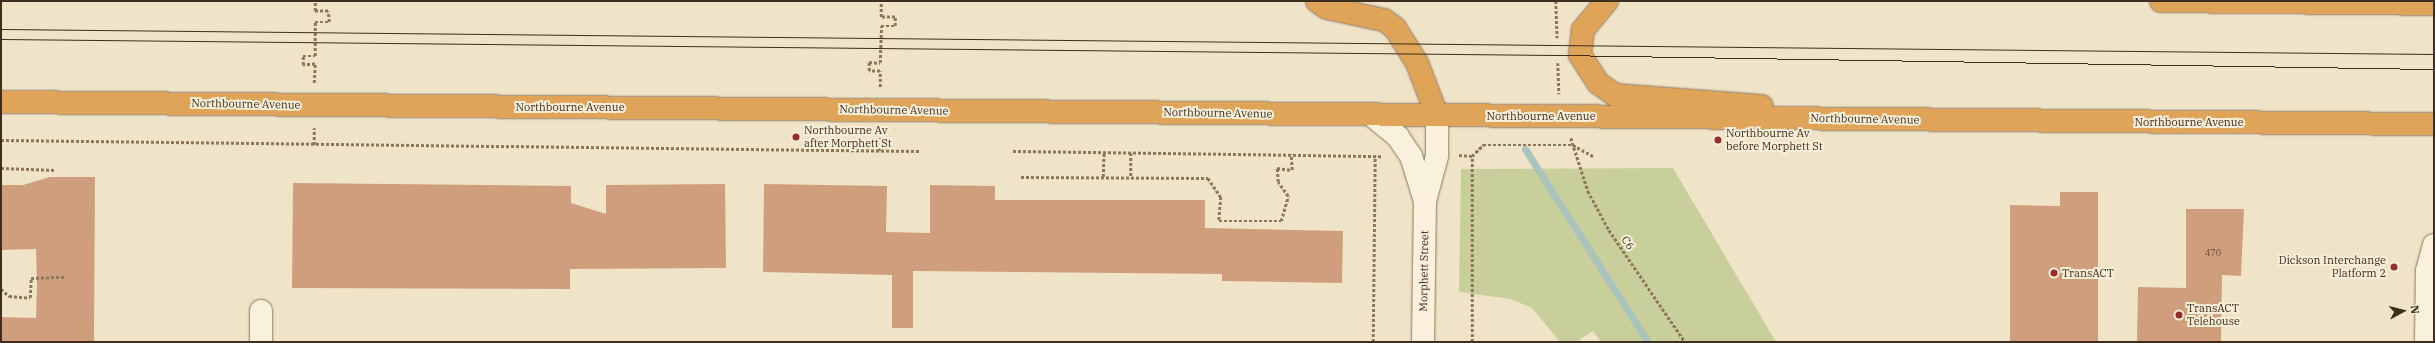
<!DOCTYPE html>
<style>
body{margin:0}
#map{position:relative;width:2435px;height:343px;overflow:hidden;background:#f0e4c8;font-family:"IBM Plex Serif",serif}
div>[style]{position:absolute}
[style*='--x']{left:calc(var(--x)*1px);top:calc(var(--y)*1px);width:calc(var(--w)*1px);rotate:calc(var(--a)*1deg)}
.green>*{inset:0;background:#c9cf9b}
.stream>*{height:7px;margin:-3.5px;padding:0 3.5px;transform-origin:3.5px;border-radius:3.5px;background:#a9c4bc}
.building>*{inset:0;background:#cf9f7d}
.path>*{height:2.5px;margin-top:-1.25px;transform-origin:0;background:repeating-linear-gradient(90deg,#8d765c 0 3px,transparent 0 5px)}
.roads{filter:drop-shadow(0 0 1px #8d765c) drop-shadow(0 0 1px #8d765c)}
.minor>*{height:22px;margin:-11px;padding:0 11px;transform-origin:11px;border-radius:11px;background:#faf1dc}
.highway>*{height:22px;margin:-11px;padding:0 11px;transform-origin:11px;border-radius:11px;background:#e0a458}
.tram>*{height:1px;margin:-0.5px;padding:0 0.5px;transform-origin:0.5px;border-radius:0.5px;background:#3d2e20}
.dots>*{width:11px;height:11px;translate:-50% -50%;box-sizing:border-box;border:2px solid #f7eed8;border-radius:50%}
span{translate:-50% -50%;white-space:nowrap;text-align:center;line-height:1.15;-webkit-text-stroke:4px #f7eed8;paint-order:stroke}
.number-label{font-size:9px;color:#624a37}
.number-label span{-webkit-text-stroke-width:0}
.street-label{font-size:11px;color:#3d2e20}
.poi-label{font-size:11px;color:#3d2e20}
.left{translate:0 -50%;text-align:left}
.right{translate:-100% -50%;text-align:right}
.frame{position:absolute;inset:0;border:2px solid #3d2e20;pointer-events:none}
.north{position:absolute;left:2383px;top:291px;width:40px;height:40px;-webkit-text-stroke:3px #f7eed8;paint-order:stroke;rotate:83deg;font-size:11px;font-weight:700;line-height:16px;text-align:center;color:#3d2e20}
.north::after{content:'';display:block;margin:auto;width:14px;height:18px;background:#3d2e20;clip-path:polygon(50% 0,100% 100%,50% 72%,0 100%)}
</style>
<div id="map">
<div class="green">
<i style="clip-path:polygon(1673px 168px,1776px 342px,1601px 342px,1593px 331px,1576px 342px,1560px 342px,1532px 308px,1511px 299px,1459px 292px,1461px 169px)"></i>
</div>
<div class="stream">
<i style="--x:1525;--y:149;--w:229;--a:57.5"></i>
</div>
<div class="building">
<i style="clip-path:polygon(50px 177px,95px 177px,94px 342px,1px 342px,1px 317px,36px 318px,37px 284px,36px 249px,1px 250px,1px 185px,23px 185px)"></i>
<i style="clip-path:polygon(293px 183px,571px 186px,571px 203px,606px 214px,606px 185px,725px 184px,726px 268px,570px 269px,570px 289px,292px 288px)"></i>
<i style="clip-path:polygon(764px 184px,887px 186px,886px 232px,930px 233px,930px 185px,995px 186px,995px 200px,1205px 200px,1205px 228px,1343px 231px,1342px 283px,1222px 281px,1222px 274px,913px 271px,913px 328px,892px 328px,892px 275px,763px 272px)"></i>
<i style="clip-path:polygon(2060px 192px,2098px 192px,2098px 342px,2010px 342px,2010px 205px,2060px 206px)"></i>
<i style="clip-path:polygon(2186px 209px,2244px 209px,2241px 276px,2222px 275px,2221px 342px,2137px 342px,2138px 287px,2186px 288px)"></i>
</div>
<div class="path">
<i style="--x:1556;--y:1;--w:37;--a:88"></i>
<i style="--x:1558;--y:63;--w:31;--a:88"></i>
<i style="--x:314;--y:83;--w:19;--a:-87"></i>
<i style="--x:315;--y:64;--w:12;--a:175"></i>
<i style="--x:303;--y:65;--w:9;--a:-90"></i>
<i style="--x:303;--y:56;--w:12;--a:0"></i>
<i style="--x:315;--y:56;--w:34;--a:-90"></i>
<i style="--x:315;--y:22;--w:14;--a:0"></i>
<i style="--x:329;--y:22;--w:11;--a:-95"></i>
<i style="--x:328;--y:11;--w:13;--a:180"></i>
<i style="--x:315;--y:11;--w:10;--a:-90"></i>
<i style="--x:880;--y:87;--w:16;--a:-90"></i>
<i style="--x:880;--y:71;--w:11;--a:180"></i>
<i style="--x:869;--y:71;--w:9;--a:-90"></i>
<i style="--x:869;--y:62;--w:11;--a:5"></i>
<i style="--x:880;--y:63;--w:37;--a:-88"></i>
<i style="--x:881;--y:26;--w:14;--a:0"></i>
<i style="--x:895;--y:26;--w:9;--a:-90"></i>
<i style="--x:895;--y:17;--w:14;--a:180"></i>
<i style="--x:881;--y:17;--w:16;--a:-90"></i>
<i style="--x:1571;--y:138;--w:56;--a:72.2"></i>
<i style="--x:1588;--y:191;--w:44;--a:61.7"></i>
<i style="--x:1609;--y:230;--w:135;--a:55.8"></i>
<i style="--x:1;--y:140;--w:918;--a:0.69"></i>
<i style="--x:314;--y:145;--w:17;--a:-90"></i>
<i style="--x:879;--y:151;--w:19;--a:-90"></i>
<i style="--x:1013;--y:151;--w:369;--a:0.8"></i>
<i style="--x:1131;--y:153;--w:25;--a:90"></i>
<i style="--x:1459;--y:155;--w:13;--a:4"></i>
<i style="--x:1;--y:168;--w:55;--a:2.1"></i>
<i style="--x:1021;--y:177;--w:187;--a:0.3"></i>
<i style="--x:1208;--y:178;--w:23;--a:56"></i>
<i style="--x:1221;--y:197;--w:24;--a:95"></i>
<i style="--x:1219;--y:221;--w:62;--a:0"></i>
<i style="--x:1281;--y:221;--w:26;--a:-74"></i>
<i style="--x:1288;--y:196;--w:17;--a:-126"></i>
<i style="--x:1278;--y:182;--w:14;--a:-94"></i>
<i style="--x:1277;--y:168;--w:15;--a:8"></i>
<i style="--x:1292;--y:170;--w:16;--a:-94"></i>
<i style="--x:1103;--y:177;--w:25;--a:-88"></i>
<i style="--x:1;--y:289;--w:11;--a:41"></i>
<i style="--x:9;--y:296;--w:21;--a:5"></i>
<i style="--x:30;--y:298;--w:20;--a:-87"></i>
<i style="--x:31;--y:278;--w:34;--a:-2"></i>
<i style="--x:1373;--y:342;--w:186;--a:-89.4"></i>
<i style="--x:1472;--y:342;--w:186;--a:-90"></i>
<i style="--x:1472;--y:156;--w:16;--a:-45"></i>
<i style="--x:1483;--y:145;--w:90;--a:0"></i>
<i style="--x:1573;--y:145;--w:23;--a:29"></i>
</div>
<div class="roads">
<div class="minor">
<i style="--x:1370;--y:114;--w:36;--a:39"></i>
<i style="--x:1398;--y:137;--w:23;--a:56"></i>
<i style="--x:1411;--y:156;--w:47;--a:72.7"></i>
<i style="--x:261;--y:342;--w:31;--a:-90"></i>
<i style="--x:1423;--y:342;--w:141;--a:-89.2"></i>
<i style="--x:1425;--y:201;--w:47;--a:-75.1"></i>
<i style="--x:1437;--y:156;--w:41;--a:-90"></i>
<i style="--x:2426;--y:342;--w:71;--a:-89.2"></i>
<i style="--x:2427;--y:271;--w:27;--a:-75"></i>
</div>
<div class="highway">
<i style="--x:1317;--y:1;--w:12;--a:35"></i>
<i style="--x:1327;--y:8;--w:58;--a:11.9"></i>
<i style="--x:1384;--y:20;--w:14;--a:36"></i>
<i style="--x:1395;--y:28;--w:41;--a:57.8"></i>
<i style="--x:1417;--y:63;--w:56;--a:69"></i>
<i style="--x:1607;--y:1;--w:38;--a:130"></i>
<i style="--x:1583;--y:30;--w:25;--a:97"></i>
<i style="--x:1580;--y:55;--w:33;--a:57"></i>
<i style="--x:1598;--y:83;--w:21;--a:35"></i>
<i style="--x:1615;--y:95;--w:147;--a:4.3"></i>
<i style="--x:2161;--y:1;--w:273;--a:0.6"></i>
<i style="--x:1;--y:102;--w:2433;--a:0.52"></i>
</div>
</div>
<div class="tram">
<i style="--x:1;--y:29;--w:2433;--a:0.59"></i>
<i style="--x:1;--y:39;--w:1557;--a:0.59"></i>
<i style="--x:1558;--y:55;--w:876;--a:0.92"></i>
</div>
<div class="dots">
<i style="left:796px;top:137px;background:#9e2a2b"></i>
<i style="left:1718px;top:140px;background:#9e2a2b"></i>
<i style="left:2394px;top:267px;background:#9e2a2b"></i>
<i style="left:2054px;top:273px;background:#9e2a2b"></i>
<i style="left:2179px;top:315px;background:#9e2a2b"></i>
</div>
<div class="number-label">
<span style="left:2213px;top:253px">470</span>
</div>
<div class="street-label">
<span style="left:246px;top:104px;rotate:1deg">Northbourne Avenue</span>
<span style="left:570px;top:107px">Northbourne Avenue</span>
<span style="left:894px;top:110px;rotate:1deg">Northbourne Avenue</span>
<span style="left:1218px;top:113px;rotate:1deg">Northbourne Avenue</span>
<span style="left:1541px;top:116px">Northbourne Avenue</span>
<span style="left:1865px;top:119px;rotate:1deg">Northbourne Avenue</span>
<span style="left:2189px;top:122px">Northbourne Avenue</span>
<span style="left:1628px;top:243px;rotate:56deg">C6</span>
<span style="left:1424px;top:271px;rotate:-89deg">Morphett Street</span>
</div>
<div class="poi-label">
<span class="left" style="left:804px;top:137px">Northbourne Av<br>after Morphett St</span>
<span class="left" style="left:1726px;top:140px">Northbourne Av<br>before Morphett St</span>
<span class="right" style="left:2386px;top:267px">Dickson Interchange<br>Platform 2</span>
<span class="left" style="left:2062px;top:273px">TransACT</span>
<span class="left" style="left:2187px;top:315px">TransACT<br>Telehouse</span>
</div>
<div class="frame"></div>
<div class="north">N</div>
</div>
